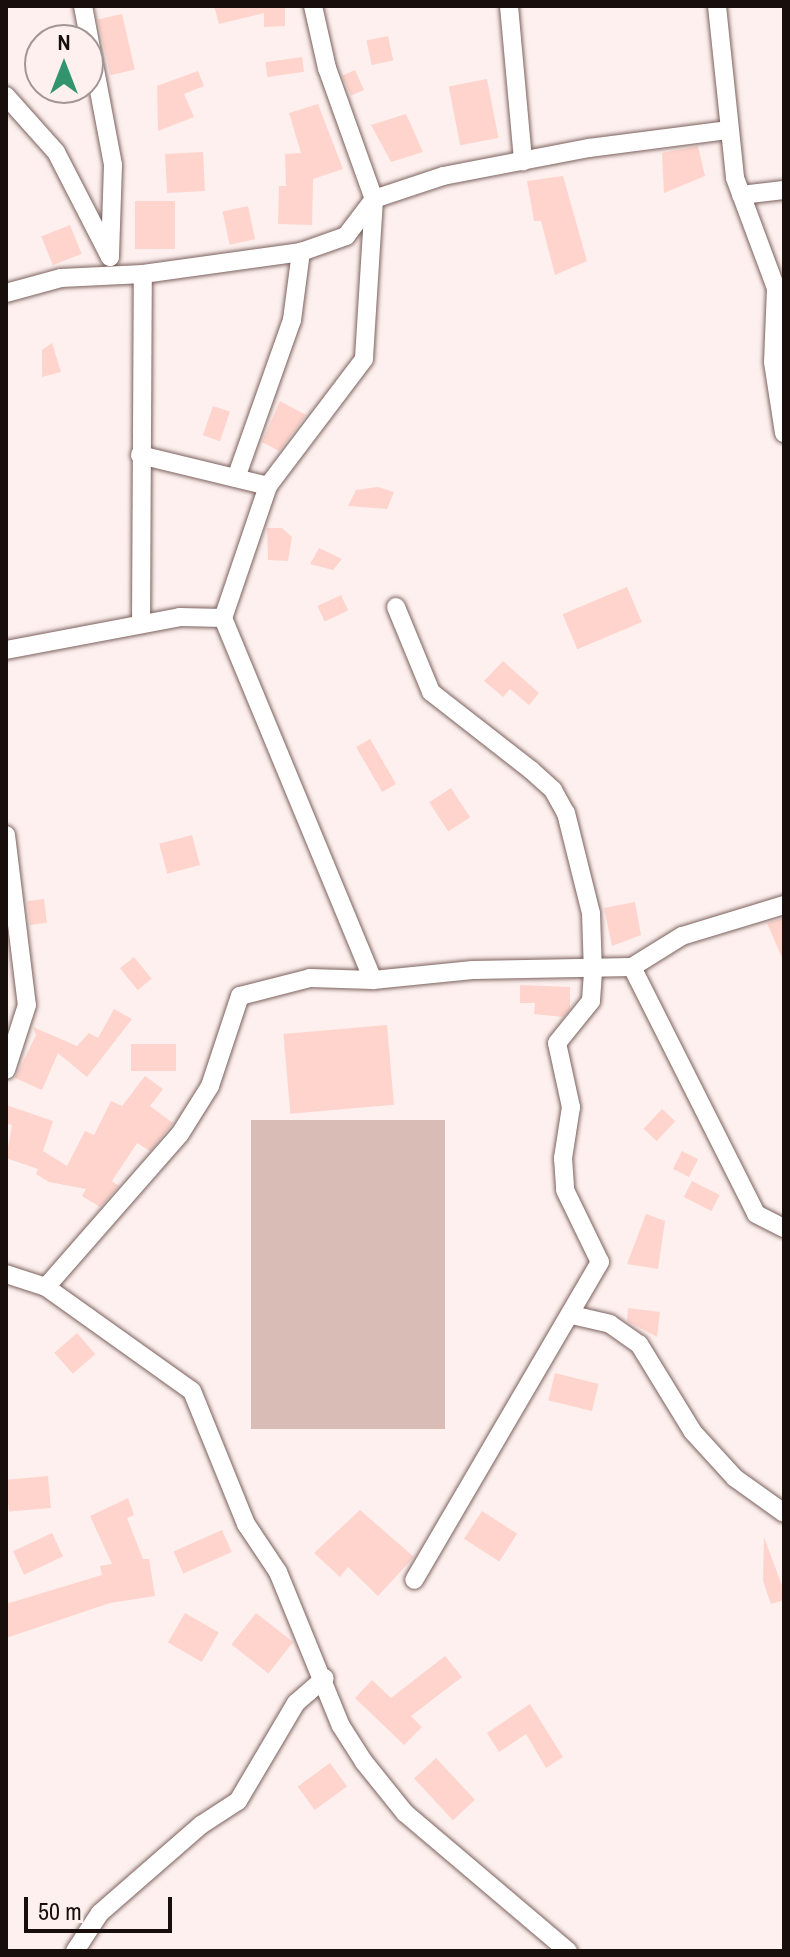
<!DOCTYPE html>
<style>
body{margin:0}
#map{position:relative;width:790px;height:1957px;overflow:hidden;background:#fdf0ee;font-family:"Archivo Narrow",sans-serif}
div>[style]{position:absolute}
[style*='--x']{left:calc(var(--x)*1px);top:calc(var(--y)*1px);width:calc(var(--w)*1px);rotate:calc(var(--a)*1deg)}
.green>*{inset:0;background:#dabcb7;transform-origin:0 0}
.building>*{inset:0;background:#ffd4cd;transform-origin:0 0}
.roads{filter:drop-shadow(0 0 2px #7b615d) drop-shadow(0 0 2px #7b615d)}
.minor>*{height:18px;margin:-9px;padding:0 9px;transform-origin:9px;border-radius:9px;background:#fff}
span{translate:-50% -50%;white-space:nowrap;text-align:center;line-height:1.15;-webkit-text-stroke:6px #fdf0ee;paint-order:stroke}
.frame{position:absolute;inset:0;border:8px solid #180e0c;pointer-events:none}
.north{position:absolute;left:24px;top:24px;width:80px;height:80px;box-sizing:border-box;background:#fdf0ee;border:2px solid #a19694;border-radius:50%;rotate:0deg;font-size:22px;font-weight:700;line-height:32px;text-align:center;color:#180e0c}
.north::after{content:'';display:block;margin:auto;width:28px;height:36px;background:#32946e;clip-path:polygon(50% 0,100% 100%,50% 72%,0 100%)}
.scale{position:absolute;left:24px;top:1897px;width:148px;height:36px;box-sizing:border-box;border:4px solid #180e0c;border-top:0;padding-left:10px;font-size:24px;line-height:28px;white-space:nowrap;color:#180e0c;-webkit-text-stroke:6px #fdf0ee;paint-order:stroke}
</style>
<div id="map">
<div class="green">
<i style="left:251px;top:1120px;width:194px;height:309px"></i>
</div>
<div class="building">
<i style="clip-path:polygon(214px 6px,285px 6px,285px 26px,264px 27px,264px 13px,219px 24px)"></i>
<i style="left:122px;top:14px;width:57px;height:25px;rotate:77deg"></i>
<i style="left:388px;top:36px;width:25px;height:22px;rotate:78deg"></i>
<i style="left:302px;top:57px;width:15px;height:37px;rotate:82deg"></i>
<i style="left:355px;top:70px;width:22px;height:14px;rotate:66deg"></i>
<i style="clip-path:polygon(198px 71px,204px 86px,184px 94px,194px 117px,158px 131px,157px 86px)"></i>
<i style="left:487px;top:79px;width:60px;height:39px;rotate:79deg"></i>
<i style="clip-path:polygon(318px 104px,343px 169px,313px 179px,312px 225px,278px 224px,279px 186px,286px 186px,285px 154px,301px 153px,289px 113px)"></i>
<i style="clip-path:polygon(406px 114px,423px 152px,391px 162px,371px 125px)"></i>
<i style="clip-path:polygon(698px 146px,705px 176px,664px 193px,662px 153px)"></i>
<i style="left:203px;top:152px;width:39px;height:38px;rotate:87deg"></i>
<i style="clip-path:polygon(563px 176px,587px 261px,555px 275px,541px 221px,534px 221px,527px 181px)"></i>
<i style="left:135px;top:201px;width:40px;height:48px"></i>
<i style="left:248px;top:206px;width:34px;height:26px;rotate:78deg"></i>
<i style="left:70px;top:225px;width:31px;height:31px;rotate:68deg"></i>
<i style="clip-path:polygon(52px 343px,61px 372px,42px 377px,42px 350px)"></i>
<i style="clip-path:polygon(280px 401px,306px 415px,279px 451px,262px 442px)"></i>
<i style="left:213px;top:406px;width:18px;height:31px;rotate:19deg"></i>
<i style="clip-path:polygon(378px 487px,394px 492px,387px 509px,348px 506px,356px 490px)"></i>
<i style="clip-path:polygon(267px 528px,282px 528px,292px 537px,288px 561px,268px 560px)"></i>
<i style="clip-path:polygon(319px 548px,342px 559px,333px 570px,310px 564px)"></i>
<i style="left:627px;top:587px;width:38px;height:70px;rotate:67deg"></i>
<i style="left:341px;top:595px;width:17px;height:26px;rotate:65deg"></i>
<i style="clip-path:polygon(503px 661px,539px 693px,529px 705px,510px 689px,503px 697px,484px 681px)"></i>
<i style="left:370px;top:739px;width:52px;height:16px;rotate:60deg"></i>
<i style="left:451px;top:788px;width:35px;height:26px;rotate:57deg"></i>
<i style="left:192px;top:835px;width:31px;height:34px;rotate:75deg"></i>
<i style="left:44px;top:899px;width:24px;height:17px;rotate:83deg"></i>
<i style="clip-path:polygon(635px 902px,641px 935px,612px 946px,604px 908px)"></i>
<i style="clip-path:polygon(784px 918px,784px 962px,767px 923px)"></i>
<i style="left:134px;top:957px;width:28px;height:18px;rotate:51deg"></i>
<i style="clip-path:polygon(520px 985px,570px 987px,570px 1008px,563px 1017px,534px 1014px,535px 1003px,520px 1003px)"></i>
<i style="clip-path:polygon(114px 1009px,132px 1019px,87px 1077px,58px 1053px,42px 1090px,15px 1078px,36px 1035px,33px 1027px,77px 1046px,89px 1033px,98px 1038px)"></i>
<i style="left:387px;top:1025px;width:80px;height:104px;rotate:85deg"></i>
<i style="left:131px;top:1044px;width:45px;height:27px"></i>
<i style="clip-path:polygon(145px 1076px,163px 1089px,150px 1106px,173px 1123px,150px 1151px,137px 1143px,112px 1181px,119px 1186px,100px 1207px,82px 1196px,86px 1189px,49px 1182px,36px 1174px,38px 1169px,6px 1158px,12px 1125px,6px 1123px,6px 1105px,53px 1121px,43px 1151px,67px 1166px,85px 1131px,94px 1135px,111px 1101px,122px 1106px)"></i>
<i style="left:662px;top:1109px;width:18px;height:27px;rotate:43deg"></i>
<i style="left:682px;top:1151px;width:18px;height:20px;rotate:27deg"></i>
<i style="left:692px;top:1181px;width:31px;height:18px;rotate:27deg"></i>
<i style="clip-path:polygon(646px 1214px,665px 1221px,658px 1269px,627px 1264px)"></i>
<i style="clip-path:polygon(628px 1308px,660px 1312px,657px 1337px,627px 1321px)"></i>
<i style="left:77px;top:1333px;width:28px;height:30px;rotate:49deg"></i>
<i style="left:555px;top:1373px;width:45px;height:28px;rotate:14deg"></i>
<i style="left:48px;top:1476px;width:32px;height:42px;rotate:85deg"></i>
<i style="clip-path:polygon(128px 1498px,134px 1515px,127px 1518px,143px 1559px,149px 1559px,155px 1596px,110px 1603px,6px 1638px,6px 1604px,102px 1575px,100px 1566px,112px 1564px,90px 1516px)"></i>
<i style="clip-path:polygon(360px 1510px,414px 1557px,378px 1596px,348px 1567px,340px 1577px,314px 1553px)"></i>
<i style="left:482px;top:1511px;width:42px;height:33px;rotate:33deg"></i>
<i style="left:222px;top:1530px;width:24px;height:53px;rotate:66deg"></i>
<i style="left:52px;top:1533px;width:26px;height:43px;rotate:65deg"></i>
<i style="clip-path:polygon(764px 1537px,784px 1591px,784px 1600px,771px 1604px,763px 1581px)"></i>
<i style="left:185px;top:1613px;width:39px;height:34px;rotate:30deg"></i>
<i style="left:256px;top:1613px;width:47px;height:40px;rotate:38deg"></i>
<i style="clip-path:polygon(445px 1656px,462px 1677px,411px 1716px,422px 1727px,404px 1745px,355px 1698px,372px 1680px,391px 1698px)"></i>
<i style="clip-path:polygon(530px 1704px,563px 1757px,546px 1768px,526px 1734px,499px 1752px,487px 1733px)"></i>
<i style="left:436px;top:1758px;width:57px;height:30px;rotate:47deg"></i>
<i style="left:330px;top:1763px;width:29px;height:40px;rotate:54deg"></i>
</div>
<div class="roads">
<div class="minor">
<i style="--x:83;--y:6;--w:162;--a:79.3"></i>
<i style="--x:113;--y:165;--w:92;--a:91.9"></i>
<i style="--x:313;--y:6;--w:64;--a:77.3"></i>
<i style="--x:327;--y:68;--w:139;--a:70.3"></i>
<i style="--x:374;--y:199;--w:160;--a:93.6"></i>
<i style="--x:364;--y:359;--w:159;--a:127.1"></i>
<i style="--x:268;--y:486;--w:139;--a:108.8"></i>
<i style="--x:223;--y:618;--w:392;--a:67.5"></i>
<i style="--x:509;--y:6;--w:156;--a:84.8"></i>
<i style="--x:717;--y:6;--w:173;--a:84"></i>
<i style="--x:735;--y:178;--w:117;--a:69.6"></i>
<i style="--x:776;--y:288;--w:74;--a:92.3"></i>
<i style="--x:773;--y:362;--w:72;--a:81.2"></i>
<i style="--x:6;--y:96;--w:75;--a:48.2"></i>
<i style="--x:56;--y:152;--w:118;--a:62.8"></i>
<i style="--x:741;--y:195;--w:43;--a:-6.6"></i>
<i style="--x:6;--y:293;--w:57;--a:-15.3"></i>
<i style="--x:61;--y:278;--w:82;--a:-2.8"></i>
<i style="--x:143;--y:274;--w:160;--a:-7.9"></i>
<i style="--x:301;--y:252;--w:48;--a:-19.6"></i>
<i style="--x:346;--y:236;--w:46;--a:-52.9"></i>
<i style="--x:374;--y:199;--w:73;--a:-18.4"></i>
<i style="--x:443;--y:176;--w:149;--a:-10.9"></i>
<i style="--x:589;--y:148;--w:139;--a:-7.4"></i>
<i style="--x:140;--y:455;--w:132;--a:13.6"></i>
<i style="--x:236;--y:478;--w:168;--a:-70.5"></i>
<i style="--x:292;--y:320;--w:69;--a:-82.5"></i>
<i style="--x:396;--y:607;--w:92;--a:67.6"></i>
<i style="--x:431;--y:692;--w:127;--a:38"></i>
<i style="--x:531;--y:770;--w:30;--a:42"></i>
<i style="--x:553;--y:790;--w:26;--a:61"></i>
<i style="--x:566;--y:813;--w:103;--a:76"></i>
<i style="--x:591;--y:913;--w:59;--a:88.1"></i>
<i style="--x:593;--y:972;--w:29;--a:94"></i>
<i style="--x:591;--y:1001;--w:54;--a:129"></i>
<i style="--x:557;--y:1043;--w:66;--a:77.7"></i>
<i style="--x:571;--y:1107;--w:52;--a:98.9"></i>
<i style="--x:563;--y:1158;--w:32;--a:86"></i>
<i style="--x:565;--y:1190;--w:80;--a:64.1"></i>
<i style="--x:600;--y:1262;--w:368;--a:120.3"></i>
<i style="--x:141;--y:624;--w:350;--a:-89.7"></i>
<i style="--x:6;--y:650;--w:177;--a:-10.7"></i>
<i style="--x:180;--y:617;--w:43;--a:1.3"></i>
<i style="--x:6;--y:835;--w:171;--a:83"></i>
<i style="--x:27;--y:1005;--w:68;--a:107.9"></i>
<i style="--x:632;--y:967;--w:276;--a:63.3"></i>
<i style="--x:756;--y:1214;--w:31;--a:27"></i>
<i style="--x:6;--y:1274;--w:42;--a:18"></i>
<i style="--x:46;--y:1287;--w:179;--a:35.5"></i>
<i style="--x:192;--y:1391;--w:144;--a:67.9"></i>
<i style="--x:246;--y:1524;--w:58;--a:56.3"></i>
<i style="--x:278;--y:1572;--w:166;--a:67.8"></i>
<i style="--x:341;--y:1726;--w:43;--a:57.4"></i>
<i style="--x:364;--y:1762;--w:65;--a:51.2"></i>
<i style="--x:405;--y:1813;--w:214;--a:40.3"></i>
<i style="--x:46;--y:1287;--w:203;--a:-48.8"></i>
<i style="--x:180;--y:1134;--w:57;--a:-58"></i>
<i style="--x:210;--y:1086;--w:95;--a:-71.6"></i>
<i style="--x:240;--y:996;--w:72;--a:-14.4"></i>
<i style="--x:310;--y:978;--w:63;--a:1.8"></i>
<i style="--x:373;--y:980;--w:100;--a:-5.7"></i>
<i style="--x:473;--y:970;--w:159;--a:-1.1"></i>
<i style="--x:632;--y:967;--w:59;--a:-31.8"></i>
<i style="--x:682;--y:936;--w:107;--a:-16.9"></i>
<i style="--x:572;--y:1315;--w:39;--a:13"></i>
<i style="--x:610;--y:1324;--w:35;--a:35"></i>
<i style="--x:639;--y:1344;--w:103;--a:58.5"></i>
<i style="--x:693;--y:1432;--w:62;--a:47.6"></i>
<i style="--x:735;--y:1478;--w:60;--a:35.5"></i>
<i style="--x:75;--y:1951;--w:45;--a:-56.7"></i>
<i style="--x:100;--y:1913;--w:134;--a:-41.1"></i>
<i style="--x:201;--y:1825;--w:44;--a:-33"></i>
<i style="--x:238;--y:1801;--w:114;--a:-59.4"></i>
<i style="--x:296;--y:1703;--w:38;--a:-41"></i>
</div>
</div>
<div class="frame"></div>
<div class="north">N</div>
<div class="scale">50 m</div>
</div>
